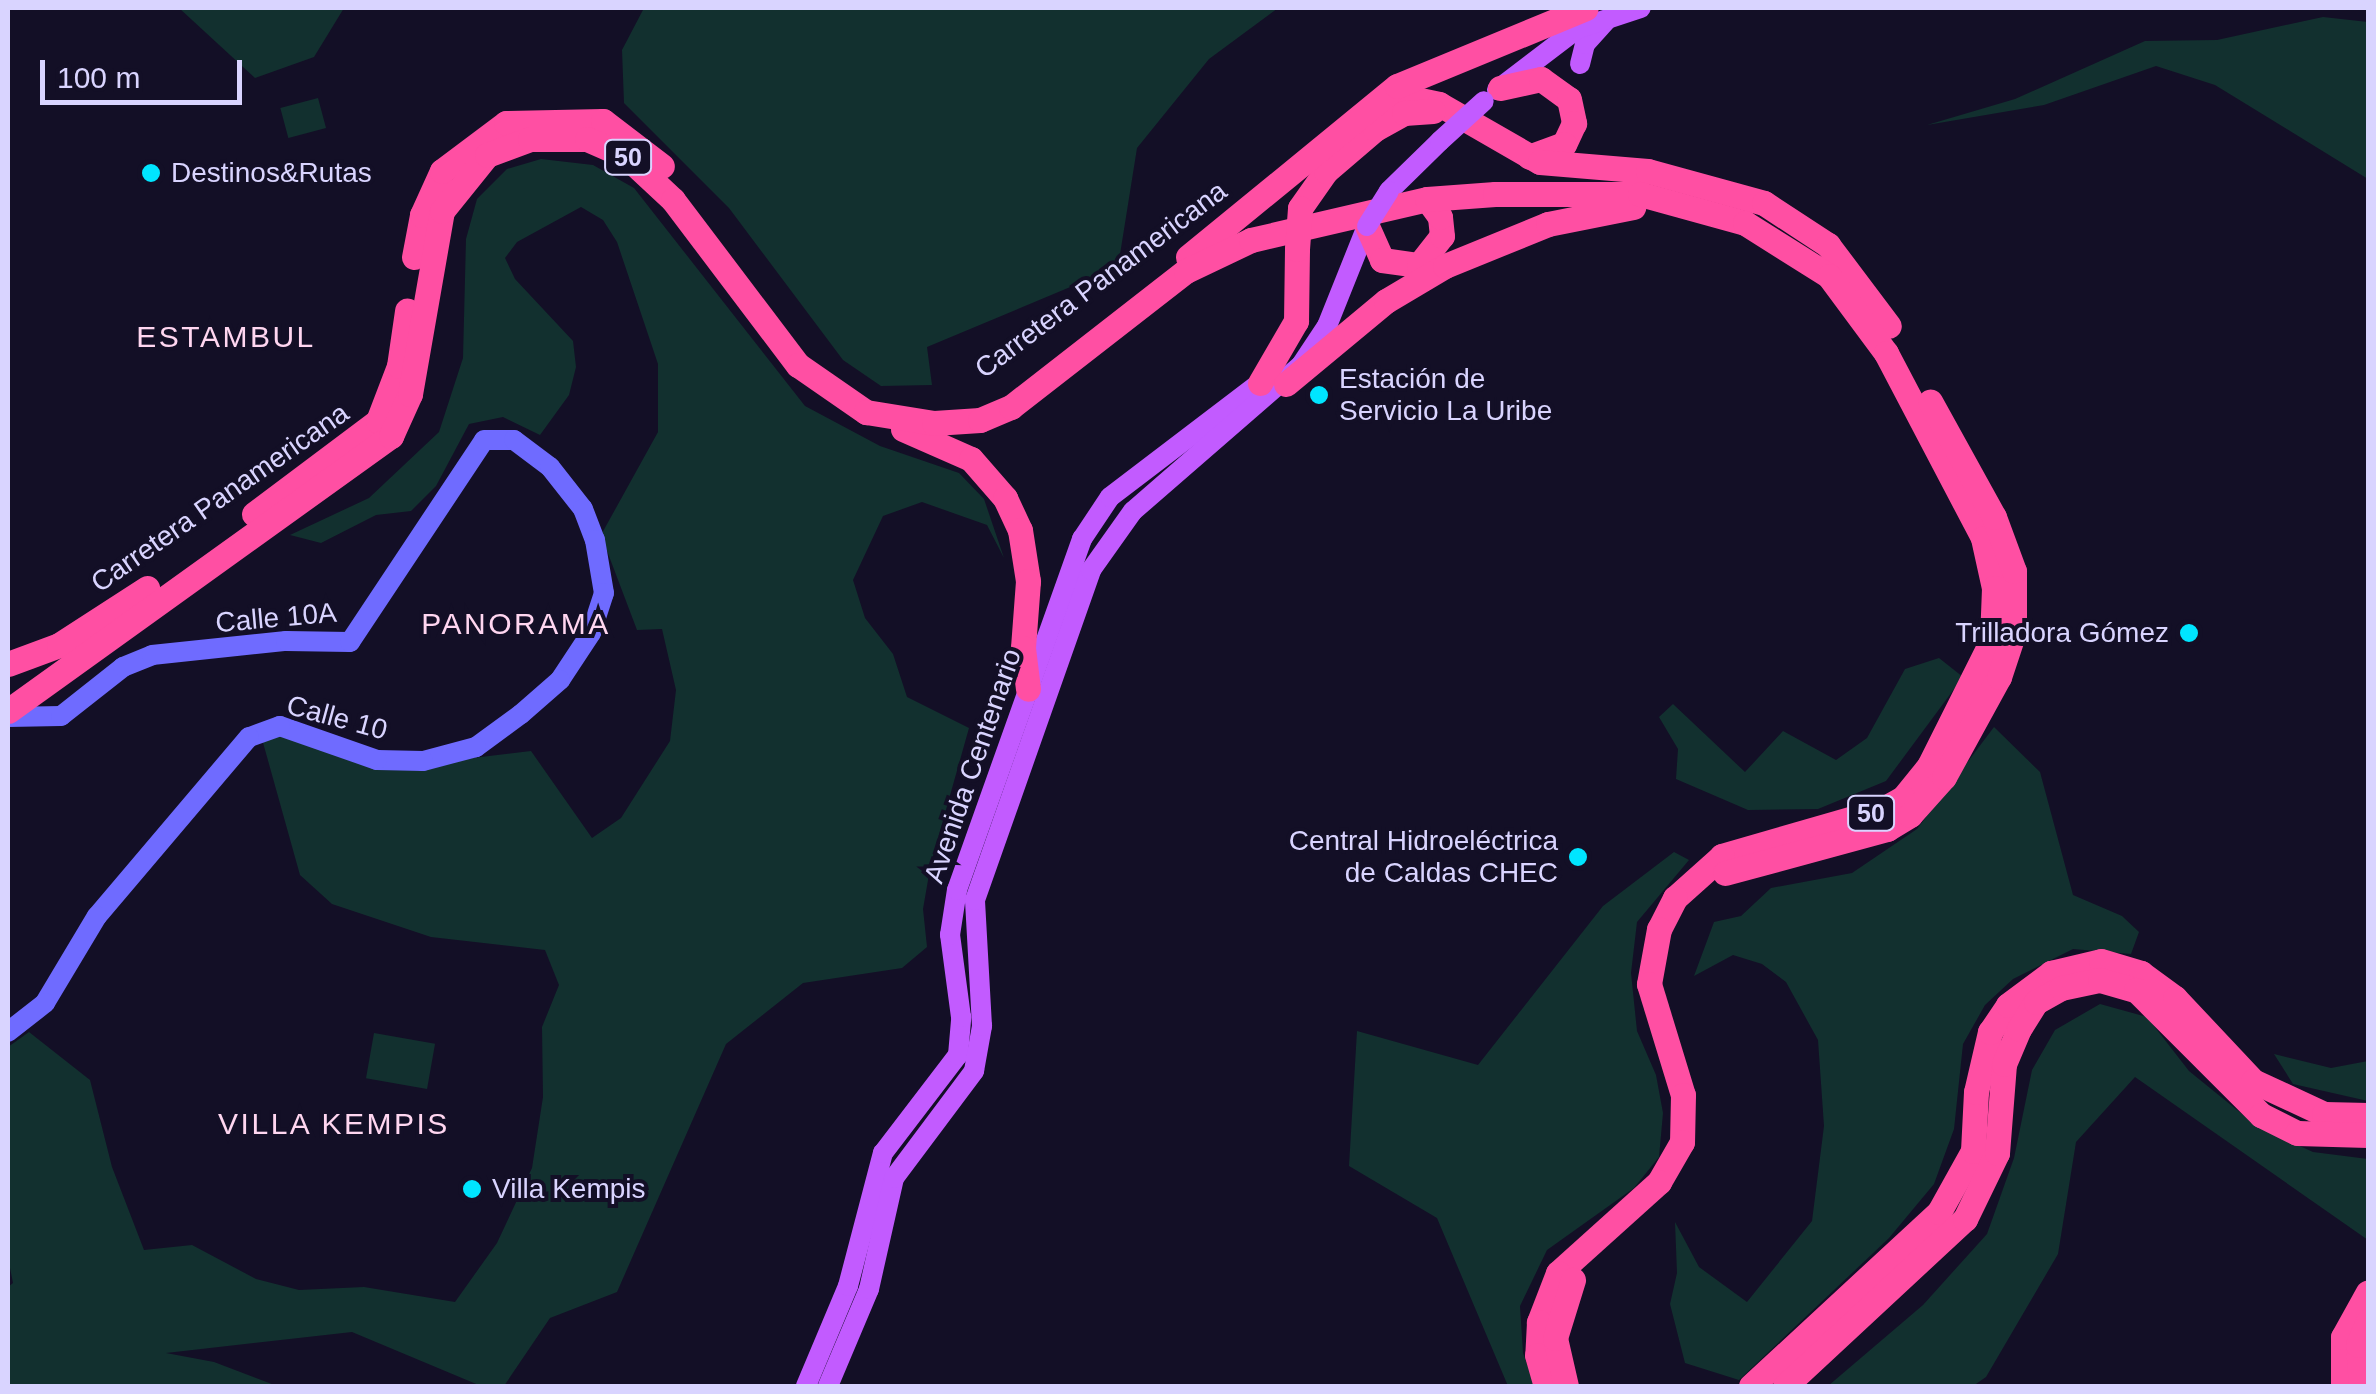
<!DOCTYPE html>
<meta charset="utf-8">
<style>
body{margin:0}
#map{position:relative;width:2376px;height:1394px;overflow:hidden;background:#130f26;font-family:Helvetica,sans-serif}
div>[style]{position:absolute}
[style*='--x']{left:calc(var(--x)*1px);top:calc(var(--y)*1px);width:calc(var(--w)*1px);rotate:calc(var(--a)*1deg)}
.green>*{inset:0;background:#12302f;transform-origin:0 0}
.secondary>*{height:20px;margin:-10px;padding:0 10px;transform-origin:10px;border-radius:10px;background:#6f6bff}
.primary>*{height:20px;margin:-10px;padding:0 10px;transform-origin:10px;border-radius:10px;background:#c25bff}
.highway>*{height:25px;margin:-12.5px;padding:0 12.5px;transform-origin:12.5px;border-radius:12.5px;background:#ff4fa3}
.primary-bridge>*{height:20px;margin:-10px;padding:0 10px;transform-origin:10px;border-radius:10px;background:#c25bff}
.highway-bridge>*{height:25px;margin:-12.5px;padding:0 12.5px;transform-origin:12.5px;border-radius:12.5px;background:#ff4fa3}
.dots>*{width:28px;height:28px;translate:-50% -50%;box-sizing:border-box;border:5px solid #130f26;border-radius:50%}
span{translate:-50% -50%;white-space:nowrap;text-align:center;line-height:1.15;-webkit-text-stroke:8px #130f26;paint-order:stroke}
.shield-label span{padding:2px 8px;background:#130f26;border:2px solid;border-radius:8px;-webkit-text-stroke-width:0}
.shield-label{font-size:25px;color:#d9d4ff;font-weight:700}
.poi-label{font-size:28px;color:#d9d4ff}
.left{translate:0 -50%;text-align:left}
.right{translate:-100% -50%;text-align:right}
.street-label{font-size:28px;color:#d9d4ff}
.neighbourhood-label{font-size:30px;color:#ffd6f0;letter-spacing:2.5px}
.frame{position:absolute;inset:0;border:10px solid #d9d4ff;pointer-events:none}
.scale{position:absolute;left:40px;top:60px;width:202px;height:45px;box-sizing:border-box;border:5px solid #d9d4ff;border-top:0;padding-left:12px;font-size:30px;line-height:35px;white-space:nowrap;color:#d9d4ff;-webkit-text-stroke:8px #130f26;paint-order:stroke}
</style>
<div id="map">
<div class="green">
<i style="clip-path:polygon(179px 8px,344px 8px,314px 57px,255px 78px)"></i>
<i style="clip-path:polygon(644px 8px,1278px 8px,1209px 59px,1137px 148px,1118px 267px,927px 347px,932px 385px,881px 386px,843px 360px,729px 208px,624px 103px,622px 50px)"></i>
<i style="clip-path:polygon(2323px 17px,2368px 22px,2368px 179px,2215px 85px,2156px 66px,2044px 105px,1927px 125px,2015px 99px,2145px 41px,2217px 40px)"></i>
<i style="left:318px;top:98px;width:31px;height:39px;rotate:75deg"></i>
<i style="clip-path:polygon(541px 159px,593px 165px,634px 188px,805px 406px,880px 446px,959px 473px,984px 499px,1004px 558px,987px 525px,922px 502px,883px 516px,853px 580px,865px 618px,893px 654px,907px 697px,969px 728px,931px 863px,923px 909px,927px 947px,902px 968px,803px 983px,726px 1044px,617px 1292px,550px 1318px,504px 1386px,481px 1386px,352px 1332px,166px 1353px,214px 1362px,277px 1386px,8px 1386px,8px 1287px,13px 1283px,8px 1258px,8px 1047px,29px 1032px,90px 1080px,112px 1167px,144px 1250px,192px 1245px,256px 1279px,299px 1290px,364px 1287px,455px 1302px,497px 1243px,532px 1168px,543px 1097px,542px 1027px,559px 985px,545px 950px,431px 937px,332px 904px,300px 875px,262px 739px,293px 732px,423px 764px,531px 751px,592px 838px,621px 818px,670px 741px,676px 690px,662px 629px,637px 630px,601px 535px,658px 432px,658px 364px,617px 242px,603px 220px,581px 207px,517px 242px,505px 258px,515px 279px,573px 341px,576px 367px,569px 395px,540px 435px,503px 417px,469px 424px,436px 486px,411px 511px,376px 515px,321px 543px,290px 535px,369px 498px,439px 432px,463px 358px,466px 239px,477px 199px,507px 169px)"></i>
<i style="clip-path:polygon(1939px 658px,1963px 677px,1886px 781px,1818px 809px,1748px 810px,1676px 779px,1678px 749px,1659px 717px,1673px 704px,1745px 772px,1783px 731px,1836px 760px,1867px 738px,1905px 669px)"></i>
<i style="clip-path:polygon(1994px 727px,2040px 772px,2073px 895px,2122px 916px,2139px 932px,2131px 954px,2073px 949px,2013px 979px,1985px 1005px,1963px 1044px,1954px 1129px,1934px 1184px,1889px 1238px,1739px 1380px,1685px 1363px,1670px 1304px,1677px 1273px,1675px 1222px,1699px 1267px,1747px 1302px,1812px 1221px,1824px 1126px,1818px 1040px,1786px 982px,1762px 964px,1733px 955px,1694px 976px,1714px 922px,1741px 916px,1771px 888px,1852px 873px,1917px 829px)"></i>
<i style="clip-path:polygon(1674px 852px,1689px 860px,1637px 922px,1631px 973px,1637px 1031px,1656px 1075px,1663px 1113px,1659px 1157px,1634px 1188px,1547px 1250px,1520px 1306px,1523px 1353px,1535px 1386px,1508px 1386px,1437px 1218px,1349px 1166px,1357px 1031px,1478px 1065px,1603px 906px)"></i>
<i style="clip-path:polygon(2100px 1004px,2147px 1017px,2189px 1071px,2258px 1127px,2313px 1152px,2368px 1159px,2368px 1240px,2135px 1077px,2076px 1142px,2058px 1254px,1986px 1377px,1973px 1386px,1828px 1386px,1923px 1305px,1987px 1234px,2014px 1158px,2032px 1070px,2055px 1030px)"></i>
<i style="left:374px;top:1033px;width:62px;height:46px;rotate:10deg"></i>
<i style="clip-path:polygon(2274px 1054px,2331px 1068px,2368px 1061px,2368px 1101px,2293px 1084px)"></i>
</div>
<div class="secondary">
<i style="--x:8;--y:717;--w:53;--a:-1.1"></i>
<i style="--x:61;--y:716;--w:79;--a:-38.3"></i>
<i style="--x:123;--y:667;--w:31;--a:-22"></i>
<i style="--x:152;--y:655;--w:135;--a:-6"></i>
<i style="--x:286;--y:641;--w:64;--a:0.9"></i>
<i style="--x:350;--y:642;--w:242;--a:-56.4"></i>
<i style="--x:484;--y:440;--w:30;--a:0"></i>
<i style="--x:514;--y:440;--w:45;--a:36.9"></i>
<i style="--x:550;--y:467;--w:53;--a:51.8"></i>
<i style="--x:583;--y:509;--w:33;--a:69"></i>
<i style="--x:595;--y:540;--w:54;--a:80.4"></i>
<i style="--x:604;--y:593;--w:42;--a:108"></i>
<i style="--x:591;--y:633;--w:56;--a:123.4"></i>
<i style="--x:560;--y:680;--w:52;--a:138.9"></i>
<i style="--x:521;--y:714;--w:56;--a:143.7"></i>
<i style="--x:476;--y:747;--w:55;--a:165.2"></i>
<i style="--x:423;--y:761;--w:46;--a:-178.8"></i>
<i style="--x:377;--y:760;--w:103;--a:-160.7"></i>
<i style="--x:280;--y:726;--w:33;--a:160"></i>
<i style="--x:249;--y:737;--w:235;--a:130.3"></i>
<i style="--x:97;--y:916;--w:101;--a:120.9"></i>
<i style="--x:45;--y:1003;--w:47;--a:141.9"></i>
</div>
<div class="primary">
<i style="--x:1580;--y:64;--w:21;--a:-76"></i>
<i style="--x:1585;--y:44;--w:31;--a:-48"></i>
<i style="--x:1497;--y:90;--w:101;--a:-37.3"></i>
<i style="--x:1577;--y:29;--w:67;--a:-18.2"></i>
<i style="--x:1389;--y:191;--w:71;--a:-44.4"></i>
<i style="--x:806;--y:1386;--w:108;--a:-67.2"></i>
<i style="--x:848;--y:1286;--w:138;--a:-75.3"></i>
<i style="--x:883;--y:1153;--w:123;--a:-52.6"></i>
<i style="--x:958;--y:1055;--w:38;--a:-85"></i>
<i style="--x:961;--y:1017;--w:83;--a:-97.6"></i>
<i style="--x:950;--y:935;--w:46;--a:-81.2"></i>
<i style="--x:957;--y:890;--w:373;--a:-70.4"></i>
<i style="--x:1082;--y:539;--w:50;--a:-56.3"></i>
<i style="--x:1110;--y:497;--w:201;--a:-37.3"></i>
<i style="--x:828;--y:1386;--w:105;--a:-67.1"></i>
<i style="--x:869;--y:1289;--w:114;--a:-77.3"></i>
<i style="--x:894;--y:1178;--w:134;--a:-53.2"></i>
<i style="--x:974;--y:1071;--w:46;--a:-79.9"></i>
<i style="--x:982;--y:1026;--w:126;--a:-93.2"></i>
<i style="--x:975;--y:900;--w:350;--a:-70.6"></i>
<i style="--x:1091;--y:570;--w:72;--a:-54.6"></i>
<i style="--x:1133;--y:511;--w:223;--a:-41"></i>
<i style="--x:1301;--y:365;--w:47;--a:-56.3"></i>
<i style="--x:1327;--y:326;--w:108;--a:-68.2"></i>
</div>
<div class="highway">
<i style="--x:1500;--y:88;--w:42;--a:-12.4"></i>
<i style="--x:1541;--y:79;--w:34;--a:36"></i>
<i style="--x:1569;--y:99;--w:25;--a:78"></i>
<i style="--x:1574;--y:123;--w:23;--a:115"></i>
<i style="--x:1564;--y:144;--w:37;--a:160"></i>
<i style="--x:1381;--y:103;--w:26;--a:-13"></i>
<i style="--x:1406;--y:97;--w:34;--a:12"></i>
<i style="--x:1439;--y:104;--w:116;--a:29.9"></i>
<i style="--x:1540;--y:162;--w:108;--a:4.8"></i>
<i style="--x:1648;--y:171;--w:120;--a:15.4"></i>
<i style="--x:1764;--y:203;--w:77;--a:33.3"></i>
<i style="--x:1828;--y:245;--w:101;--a:53"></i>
<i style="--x:1300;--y:208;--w:45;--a:-54.9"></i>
<i style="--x:1326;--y:171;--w:65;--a:-40.6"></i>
<i style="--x:1375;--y:129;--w:33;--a:-29"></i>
<i style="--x:1404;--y:113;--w:29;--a:-4"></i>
<i style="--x:1367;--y:226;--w:37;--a:66"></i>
<i style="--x:1382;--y:260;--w:37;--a:8"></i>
<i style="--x:1419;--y:265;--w:37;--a:-52"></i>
<i style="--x:1442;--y:236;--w:19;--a:-96"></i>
<i style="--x:1440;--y:217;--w:22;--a:-126"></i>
<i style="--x:414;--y:257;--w:43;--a:-79.2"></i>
<i style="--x:422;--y:215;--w:48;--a:-65.6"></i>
<i style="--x:442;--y:171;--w:80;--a:-36.9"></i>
<i style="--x:506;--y:123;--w:97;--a:-1.2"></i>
<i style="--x:603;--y:121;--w:74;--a:37.3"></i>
<i style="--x:1188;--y:257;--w:270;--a:-39.3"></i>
<i style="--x:1397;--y:86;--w:204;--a:-22.4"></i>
<i style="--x:1260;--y:383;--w:72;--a:-59.9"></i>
<i style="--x:1296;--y:321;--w:72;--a:-89.2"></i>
<i style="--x:1286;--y:384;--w:130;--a:-39.7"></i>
<i style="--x:1386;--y:301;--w:69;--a:-30.7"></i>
<i style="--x:1445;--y:266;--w:111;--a:-22.2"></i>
<i style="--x:1548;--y:224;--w:87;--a:-11.3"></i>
<i style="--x:903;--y:429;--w:74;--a:23.8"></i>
<i style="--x:971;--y:459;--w:52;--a:48.9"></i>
<i style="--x:1005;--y:498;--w:35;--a:65"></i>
<i style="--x:1020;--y:530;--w:52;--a:81.1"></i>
<i style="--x:1028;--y:581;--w:67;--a:94.3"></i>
<i style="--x:1023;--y:648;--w:41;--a:83"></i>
<i style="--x:254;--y:514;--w:155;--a:-36.9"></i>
<i style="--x:378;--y:421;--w:59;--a:-69.1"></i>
<i style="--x:399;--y:366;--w:56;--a:-81.7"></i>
<i style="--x:8;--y:664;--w:54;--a:-20.4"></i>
<i style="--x:59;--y:645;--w:105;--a:-32.9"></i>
<i style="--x:8;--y:711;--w:472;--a:-35.7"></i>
<i style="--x:391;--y:436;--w:46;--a:-65.7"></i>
<i style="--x:410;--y:394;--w:186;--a:-80.1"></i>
<i style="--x:442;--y:211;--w:72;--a:-51.2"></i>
<i style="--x:487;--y:155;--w:46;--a:-20.4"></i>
<i style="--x:530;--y:139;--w:57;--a:0"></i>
<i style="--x:587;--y:139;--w:43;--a:23.6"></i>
<i style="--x:626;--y:156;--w:64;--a:43.1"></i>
<i style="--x:673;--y:200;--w:207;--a:52.9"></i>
<i style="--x:798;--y:365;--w:83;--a:34.7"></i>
<i style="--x:866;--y:412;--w:69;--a:9.2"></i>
<i style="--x:934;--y:423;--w:46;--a:-3.7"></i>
<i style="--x:980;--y:420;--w:34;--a:-23"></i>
<i style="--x:1011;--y:407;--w:222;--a:-37.9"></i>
<i style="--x:1186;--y:271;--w:72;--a:-25.5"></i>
<i style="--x:1251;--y:240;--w:181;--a:-13.1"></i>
<i style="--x:1427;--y:199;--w:68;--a:-4.2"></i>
<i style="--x:1495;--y:194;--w:145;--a:0"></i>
<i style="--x:1640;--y:194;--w:109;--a:15.4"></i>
<i style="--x:1745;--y:223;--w:99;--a:32.2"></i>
<i style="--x:1829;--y:276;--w:96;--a:53.5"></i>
<i style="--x:1886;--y:353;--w:209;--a:62.3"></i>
<i style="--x:1983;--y:538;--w:51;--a:77.6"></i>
<i style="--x:1994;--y:588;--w:52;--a:92.2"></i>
<i style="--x:1992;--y:640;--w:141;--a:116.6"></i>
<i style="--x:1929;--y:766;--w:41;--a:129.1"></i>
<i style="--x:1903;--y:798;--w:25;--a:151"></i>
<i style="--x:1881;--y:810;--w:166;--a:163.9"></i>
<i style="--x:1722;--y:856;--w:63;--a:138.2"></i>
<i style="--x:1675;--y:898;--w:35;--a:117"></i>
<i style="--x:1659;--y:929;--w:56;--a:100.3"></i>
<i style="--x:1649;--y:984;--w:116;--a:73"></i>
<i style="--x:1683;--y:1095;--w:47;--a:91.2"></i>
<i style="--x:1682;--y:1142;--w:46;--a:119.9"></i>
<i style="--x:1659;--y:1182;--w:136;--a:138"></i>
<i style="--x:1558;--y:1273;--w:53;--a:111.2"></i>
<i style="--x:1539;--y:1322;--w:33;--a:93"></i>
<i style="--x:1537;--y:1355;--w:32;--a:74"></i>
<i style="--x:1725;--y:873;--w:168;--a:-15.2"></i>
<i style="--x:1887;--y:829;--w:27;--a:-31"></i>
<i style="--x:1910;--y:815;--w:51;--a:-48.2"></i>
<i style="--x:1944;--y:777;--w:114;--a:-61.2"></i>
<i style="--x:1999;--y:677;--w:47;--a:-71.6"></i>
<i style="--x:2014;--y:632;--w:61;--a:-90"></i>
<i style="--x:2014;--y:571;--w:58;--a:-110.3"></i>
<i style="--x:1994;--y:517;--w:132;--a:-118.9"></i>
<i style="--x:1566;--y:1386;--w:49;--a:-102.9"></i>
<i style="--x:1555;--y:1338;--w:61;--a:-72.8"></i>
<i style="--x:1751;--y:1386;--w:256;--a:-42.8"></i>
<i style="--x:1939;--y:1212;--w:70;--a:-60.9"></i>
<i style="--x:1973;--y:1151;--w:59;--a:-87.1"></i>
<i style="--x:1976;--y:1092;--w:62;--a:-76.9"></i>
<i style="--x:1990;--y:1032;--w:32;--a:-56"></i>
<i style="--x:2008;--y:1005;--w:54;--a:-36.7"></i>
<i style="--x:2051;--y:973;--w:51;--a:-13.5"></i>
<i style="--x:2101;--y:961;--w:42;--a:16.7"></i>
<i style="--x:2141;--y:973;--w:42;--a:36.3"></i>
<i style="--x:2175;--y:998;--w:114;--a:46.8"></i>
<i style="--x:2253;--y:1081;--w:78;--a:24.9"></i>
<i style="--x:2324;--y:1114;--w:44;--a:1.3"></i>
<i style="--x:1785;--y:1386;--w:246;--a:-42.9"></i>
<i style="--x:1965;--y:1219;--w:73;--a:-64.1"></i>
<i style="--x:1997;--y:1153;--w:89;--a:-85.5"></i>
<i style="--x:2004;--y:1064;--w:38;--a:-67"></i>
<i style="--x:2019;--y:1029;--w:32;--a:-58"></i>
<i style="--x:2036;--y:1002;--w:29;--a:-29"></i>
<i style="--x:2061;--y:988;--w:40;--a:-12"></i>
<i style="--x:2100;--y:980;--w:37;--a:16"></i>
<i style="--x:2136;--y:990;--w:177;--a:45"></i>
<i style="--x:2261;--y:1115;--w:40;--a:26.6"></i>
<i style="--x:2297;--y:1133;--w:71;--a:1.6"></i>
<i style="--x:2343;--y:1386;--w:49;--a:-90"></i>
<i style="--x:2343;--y:1337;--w:51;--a:-60.9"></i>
<i style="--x:2361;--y:1386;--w:41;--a:-94.2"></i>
<i style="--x:2358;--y:1345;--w:26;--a:-67"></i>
</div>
<div class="primary-bridge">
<i style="--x:1440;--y:141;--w:59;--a:-42.3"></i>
<i style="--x:1367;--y:226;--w:41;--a:-57.8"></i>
</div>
<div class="highway-bridge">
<i style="--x:1297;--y:249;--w:41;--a:-85.8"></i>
</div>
<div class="dots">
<i style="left:151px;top:173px;background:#00e5ff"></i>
<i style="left:1319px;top:395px;background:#00e5ff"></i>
<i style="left:2189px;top:633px;background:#00e5ff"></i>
<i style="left:1578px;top:857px;background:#00e5ff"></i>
<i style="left:472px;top:1189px;background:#00e5ff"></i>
</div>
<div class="shield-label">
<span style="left:628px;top:157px">50</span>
<span style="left:1871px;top:813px">50</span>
</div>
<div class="poi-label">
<span class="left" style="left:171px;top:173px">Destinos&amp;Rutas</span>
<span class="left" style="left:1339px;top:395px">Estación de<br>Servicio La Uribe</span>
<span class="right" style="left:2169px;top:633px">Trilladora Gómez</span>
<span class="right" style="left:1558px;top:857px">Central Hidroeléctrica<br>de Caldas CHEC</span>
<span class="left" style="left:492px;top:1189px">Villa Kempis</span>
</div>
<div class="street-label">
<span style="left:1101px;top:280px;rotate:-37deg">Carretera Panamericana</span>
<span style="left:220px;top:498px;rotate:-35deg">Carretera Panamericana</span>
<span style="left:276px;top:618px;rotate:-5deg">Calle 10A</span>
<span style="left:337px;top:718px;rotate:15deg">Calle 10</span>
<span style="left:973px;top:766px;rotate:-71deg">Avenida Centenario</span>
</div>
<div class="neighbourhood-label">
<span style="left:226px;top:337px">ESTAMBUL</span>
<span style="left:516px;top:624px">PANORAMA</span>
<span style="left:334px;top:1124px">VILLA KEMPIS</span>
</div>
<div class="frame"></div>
<div class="scale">100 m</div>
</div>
